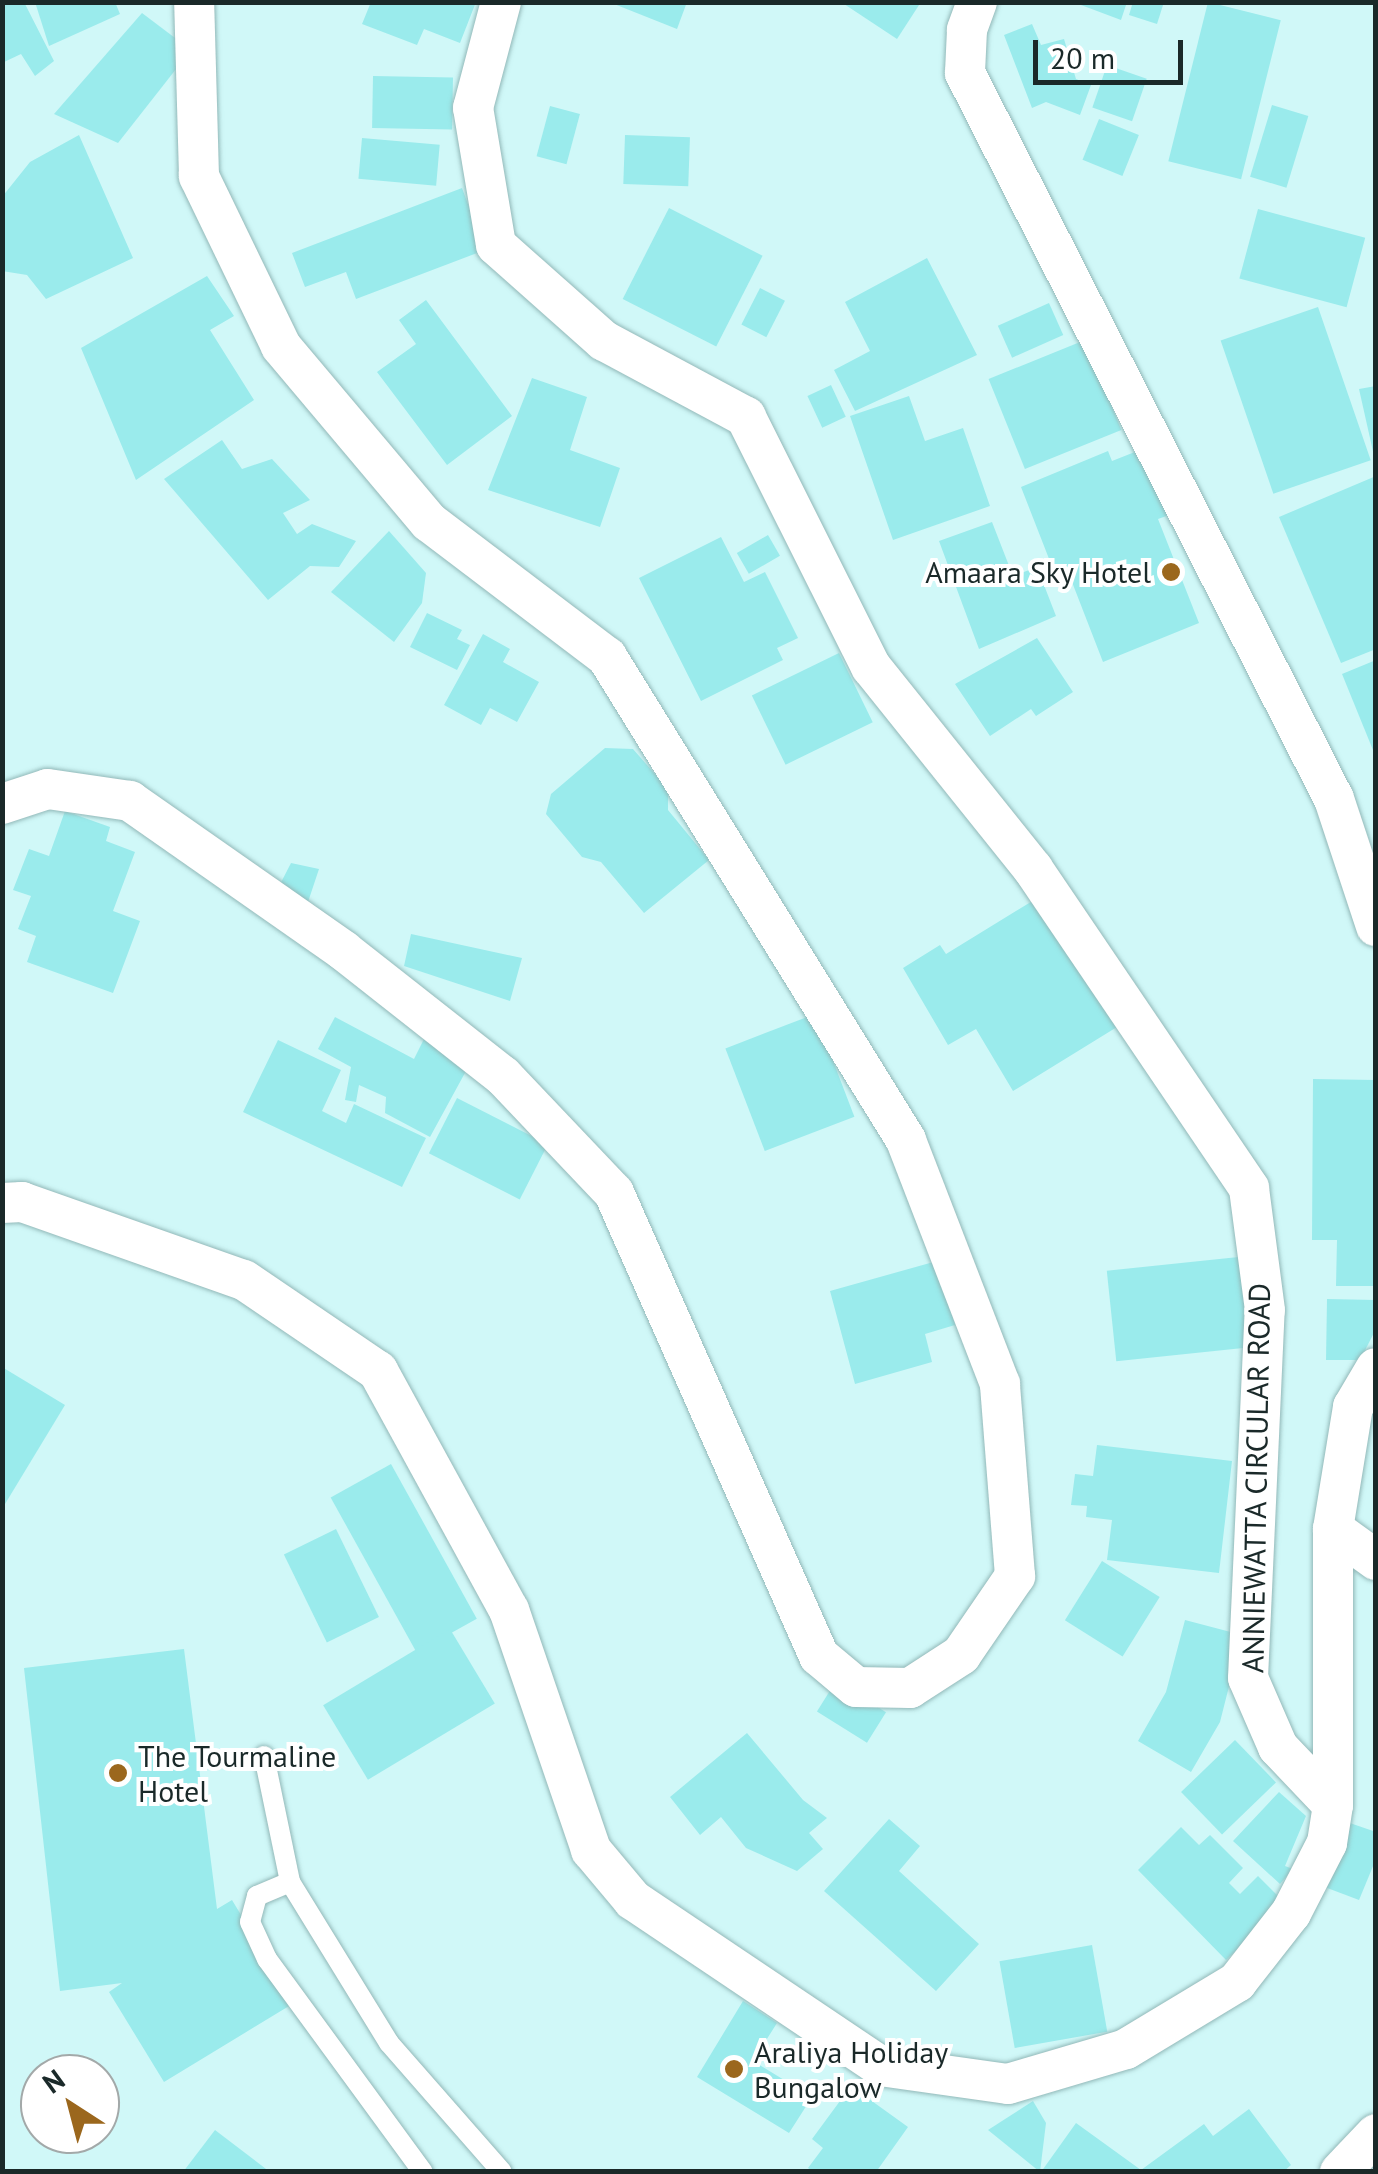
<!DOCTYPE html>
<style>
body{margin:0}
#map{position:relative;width:1378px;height:2174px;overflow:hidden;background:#d0f8f8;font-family:"PT Sans",sans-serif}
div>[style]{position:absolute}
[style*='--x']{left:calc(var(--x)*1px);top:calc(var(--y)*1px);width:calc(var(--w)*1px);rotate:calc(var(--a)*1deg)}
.building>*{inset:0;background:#9aebec;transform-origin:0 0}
.roads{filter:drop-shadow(0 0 2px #92b8b8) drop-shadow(0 0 2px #92b8b8)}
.lane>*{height:20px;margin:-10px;padding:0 10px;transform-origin:10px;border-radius:10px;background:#fff}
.street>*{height:40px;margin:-20px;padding:0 20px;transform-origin:20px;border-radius:20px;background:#fff}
.dots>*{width:28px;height:28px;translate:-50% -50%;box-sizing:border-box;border:5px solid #fff;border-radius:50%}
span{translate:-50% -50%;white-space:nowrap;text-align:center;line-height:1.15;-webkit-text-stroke:8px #fff;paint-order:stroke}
.poi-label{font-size:30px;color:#1a2929}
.right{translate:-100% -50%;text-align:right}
.left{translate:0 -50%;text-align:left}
.street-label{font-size:30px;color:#1a2929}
.frame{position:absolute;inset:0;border:5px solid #1a2929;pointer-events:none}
.north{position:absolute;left:20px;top:2054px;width:100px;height:100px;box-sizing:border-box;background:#fff;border:2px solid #a3a9a9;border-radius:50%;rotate:324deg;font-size:28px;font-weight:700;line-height:40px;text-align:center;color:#1a2929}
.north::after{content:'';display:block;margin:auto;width:35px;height:45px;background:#9b671d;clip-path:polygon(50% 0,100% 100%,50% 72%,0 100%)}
.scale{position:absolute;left:1033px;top:40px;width:150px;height:45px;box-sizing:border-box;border:5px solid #1a2929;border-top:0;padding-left:12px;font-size:30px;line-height:35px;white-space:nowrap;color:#1a2929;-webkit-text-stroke:8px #fff;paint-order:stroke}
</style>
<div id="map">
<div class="building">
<i style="clip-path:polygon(2px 2px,24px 2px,54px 61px,35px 76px,21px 54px,2px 63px)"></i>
<i style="clip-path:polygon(35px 2px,115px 2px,120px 14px,49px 46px)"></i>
<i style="clip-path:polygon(371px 2px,476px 2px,460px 43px,424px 29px,417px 45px,362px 24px)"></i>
<i style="clip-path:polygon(609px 2px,687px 2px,677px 29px)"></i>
<i style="clip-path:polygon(841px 2px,921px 2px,897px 39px)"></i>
<i style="clip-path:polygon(1073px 2px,1127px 2px,1121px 20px)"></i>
<i style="clip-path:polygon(1133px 2px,1164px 2px,1157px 24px,1129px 15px)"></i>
<i style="left:1208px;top:2px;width:75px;height:164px;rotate:14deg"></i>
<i style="clip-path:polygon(142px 13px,191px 50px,118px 143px,54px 114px)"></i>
<i style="clip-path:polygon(1032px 24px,1041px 45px,1064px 39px,1076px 79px,1091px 85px,1080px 115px,1046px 102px,1032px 108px,1004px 35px)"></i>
<i style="left:1107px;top:65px;width:42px;height:45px;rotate:19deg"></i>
<i style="left:373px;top:76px;width:80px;height:52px;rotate:1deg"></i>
<i style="left:1272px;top:105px;width:38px;height:75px;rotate:17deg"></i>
<i style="left:550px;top:106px;width:31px;height:52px;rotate:15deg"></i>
<i style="left:1099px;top:119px;width:43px;height:44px;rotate:22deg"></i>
<i style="clip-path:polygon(79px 135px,133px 258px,46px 299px,27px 275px,2px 271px,2px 197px,30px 162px)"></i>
<i style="left:625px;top:135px;width:65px;height:49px;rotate:2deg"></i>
<i style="left:362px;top:138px;width:78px;height:41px;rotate:5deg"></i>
<i style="clip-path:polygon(462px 188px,485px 250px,356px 299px,346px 272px,305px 287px,292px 253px)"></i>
<i style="left:669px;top:208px;width:105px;height:102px;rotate:27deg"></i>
<i style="left:1258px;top:209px;width:111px;height:72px;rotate:15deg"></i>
<i style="clip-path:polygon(927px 258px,977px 355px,855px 411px,834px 370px,870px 351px,845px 302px)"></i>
<i style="clip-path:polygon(207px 276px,234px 316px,210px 330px,254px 400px,136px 480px,81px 348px)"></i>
<i style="left:760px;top:288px;width:28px;height:41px;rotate:27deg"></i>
<i style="clip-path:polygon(426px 300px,512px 416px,447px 465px,377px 372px,416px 344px,399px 320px)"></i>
<i style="left:1049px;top:303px;width:35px;height:56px;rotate:66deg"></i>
<i style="left:1318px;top:307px;width:162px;height:103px;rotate:71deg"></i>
<i style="left:1085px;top:340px;width:97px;height:104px;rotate:68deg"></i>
<i style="clip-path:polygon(532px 378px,587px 397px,570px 450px,620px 468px,600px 527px,488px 490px)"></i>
<i style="left:831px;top:385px;width:35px;height:26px;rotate:65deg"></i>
<i style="clip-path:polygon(1376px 386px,1376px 456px,1374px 456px,1359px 389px)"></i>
<i style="clip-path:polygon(909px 396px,925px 441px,963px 428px,990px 506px,893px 540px,850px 416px)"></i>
<i style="clip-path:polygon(222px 440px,242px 469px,272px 459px,310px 500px,283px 513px,297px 534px,312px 524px,356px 541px,339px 567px,310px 566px,268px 600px,164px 479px)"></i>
<i style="clip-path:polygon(1145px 448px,1172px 514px,1158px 519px,1199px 623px,1103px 662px,1065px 564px,1053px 569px,1021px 487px,1108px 451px,1112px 461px)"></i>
<i style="clip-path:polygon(1376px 476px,1376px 649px,1341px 663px,1279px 517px)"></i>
<i style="clip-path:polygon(992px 522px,1013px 576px,1037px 567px,1056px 616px,979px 649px,939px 541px)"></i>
<i style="clip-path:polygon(389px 531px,426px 573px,422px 603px,394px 642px,331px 592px)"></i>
<i style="left:768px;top:535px;width:24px;height:36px;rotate:60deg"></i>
<i style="clip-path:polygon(721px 537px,744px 582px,765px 572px,798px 638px,777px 648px,783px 660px,701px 701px,639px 578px)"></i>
<i style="clip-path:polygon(427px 613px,462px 630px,457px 639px,470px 645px,457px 670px,410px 647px)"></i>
<i style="clip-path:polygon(483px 634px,510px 649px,503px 662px,539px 682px,517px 722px,490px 708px,481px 725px,444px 705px)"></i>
<i style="clip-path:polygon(1037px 638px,1073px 692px,1036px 716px,1031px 709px,990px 736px,955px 684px)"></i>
<i style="left:839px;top:653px;width:77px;height:97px;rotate:64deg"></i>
<i style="clip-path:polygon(1376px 660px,1376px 755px,1375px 755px,1342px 674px)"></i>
<i style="clip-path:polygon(605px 748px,633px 749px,668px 789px,668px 810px,709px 860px,644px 913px,601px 862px,582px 857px,546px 814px,551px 794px)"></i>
<i style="clip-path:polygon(65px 811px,110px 827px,106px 841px,135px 852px,113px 911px,140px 921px,113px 993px,27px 962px,36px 936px,18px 929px,31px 896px,13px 890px,29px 849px,49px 856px)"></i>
<i style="clip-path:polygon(291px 863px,319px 869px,307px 905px,274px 896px)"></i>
<i style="clip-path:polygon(1039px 897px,1117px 1027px,1013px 1091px,976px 1029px,948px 1045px,903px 968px,940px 945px,946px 954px)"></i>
<i style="clip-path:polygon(411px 934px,522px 958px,510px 1001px,404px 966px)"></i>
<i style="left:815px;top:1014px;width:110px;height:96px;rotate:69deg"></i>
<i style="clip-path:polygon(335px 1017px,414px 1059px,426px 1035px,472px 1060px,430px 1137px,385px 1113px,386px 1097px,359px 1085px,356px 1102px,345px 1100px,351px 1067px,318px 1049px)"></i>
<i style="clip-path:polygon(278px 1040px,341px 1070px,322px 1111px,346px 1123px,354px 1104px,426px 1138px,402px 1187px,243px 1112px)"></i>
<i style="clip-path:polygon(1313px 1079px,1376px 1080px,1376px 1286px,1336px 1286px,1337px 1240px,1312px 1240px)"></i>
<i style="left:457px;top:1098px;width:102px;height:62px;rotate:27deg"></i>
<i style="left:1248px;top:1256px;width:91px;height:142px;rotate:84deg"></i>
<i style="clip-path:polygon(937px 1261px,955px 1325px,925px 1334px,932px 1362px,855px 1384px,830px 1291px)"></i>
<i style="clip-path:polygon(1327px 1299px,1376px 1300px,1376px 1329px,1360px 1360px,1326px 1360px)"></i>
<i style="clip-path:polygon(2px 1367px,65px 1405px,2px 1509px)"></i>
<i style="clip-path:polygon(1097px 1445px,1232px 1461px,1219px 1573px,1107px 1560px,1112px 1520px,1086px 1517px,1087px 1506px,1071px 1505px,1075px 1474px,1093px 1476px)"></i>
<i style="left:391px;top:1464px;width:177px;height:69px;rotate:61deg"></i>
<i style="left:336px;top:1529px;width:98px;height:58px;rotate:64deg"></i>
<i style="left:1102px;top:1561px;width:68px;height:70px;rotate:32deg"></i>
<i style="clip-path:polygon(1185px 1620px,1242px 1635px,1220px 1722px,1191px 1772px,1138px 1741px,1166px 1692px)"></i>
<i style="left:450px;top:1629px;width:87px;height:148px;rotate:59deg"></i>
<i style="clip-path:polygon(184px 1649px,217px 1909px,232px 1900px,294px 2003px,164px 2082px,109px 1992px,122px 1983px,60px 1991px,24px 1668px)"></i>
<i style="left:836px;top:1681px;width:59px;height:36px;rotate:32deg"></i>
<i style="clip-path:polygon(747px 1733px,803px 1800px,827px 1818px,809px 1833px,823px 1849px,797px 1871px,746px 1848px,721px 1817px,700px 1835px,670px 1797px)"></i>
<i style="left:1235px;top:1740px;width:59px;height:75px;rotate:46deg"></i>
<i style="clip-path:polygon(1279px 1792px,1306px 1816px,1285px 1866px,1293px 1869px,1280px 1884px,1233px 1841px)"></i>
<i style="clip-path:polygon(889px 1819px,920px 1846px,899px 1871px,979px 1944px,936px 1991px,824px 1891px)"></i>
<i style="clip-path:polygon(1347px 1822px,1376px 1832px,1376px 1859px,1359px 1900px,1322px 1886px)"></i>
<i style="clip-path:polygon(1181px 1827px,1199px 1845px,1210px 1835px,1243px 1868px,1229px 1883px,1240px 1894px,1258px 1876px,1285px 1903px,1226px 1960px,1138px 1870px)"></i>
<i style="left:1092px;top:1945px;width:88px;height:94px;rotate:80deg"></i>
<i style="clip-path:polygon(743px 2001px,777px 2023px,753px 2061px,812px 2097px,789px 2133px,697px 2077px)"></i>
<i style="clip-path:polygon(851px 2086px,908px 2127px,876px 2172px,813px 2172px,808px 2168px,823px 2148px,812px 2139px)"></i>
<i style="clip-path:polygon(1033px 2101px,1046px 2123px,1040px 2172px,988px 2130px)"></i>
<i style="clip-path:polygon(1249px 2109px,1291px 2165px,1283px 2172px,1041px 2172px,1076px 2123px,1141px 2170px,1204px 2124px,1213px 2136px)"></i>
<i style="clip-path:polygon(215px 2130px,270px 2172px,183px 2172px)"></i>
</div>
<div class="roads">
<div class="lane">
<i style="--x:264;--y:1756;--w:129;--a:78.3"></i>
<i style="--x:290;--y:1882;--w:189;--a:58.4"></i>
<i style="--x:389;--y:2043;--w:171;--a:48.8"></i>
<i style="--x:290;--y:1882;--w:36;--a:157"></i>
<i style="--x:257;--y:1896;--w:27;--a:105"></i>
<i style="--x:250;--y:1922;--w:41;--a:65.3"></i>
<i style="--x:267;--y:1959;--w:264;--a:53.8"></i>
</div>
<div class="street">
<i style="--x:977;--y:2;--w:30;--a:110"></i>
<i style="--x:967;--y:30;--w:43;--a:92.7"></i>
<i style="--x:965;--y:73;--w:814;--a:63.06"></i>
<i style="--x:1334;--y:799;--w:134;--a:71.7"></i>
<i style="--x:2;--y:804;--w:48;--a:-18.1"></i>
<i style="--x:48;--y:789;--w:83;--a:8.3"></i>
<i style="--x:130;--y:801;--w:261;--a:35"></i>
<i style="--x:344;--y:951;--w:202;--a:38.2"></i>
<i style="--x:503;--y:1076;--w:161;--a:46.5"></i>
<i style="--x:614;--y:1193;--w:506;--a:66.12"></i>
<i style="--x:819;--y:1656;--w:48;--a:40"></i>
<i style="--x:856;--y:1687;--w:54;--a:1.1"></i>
<i style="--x:910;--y:1688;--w:61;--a:-32.9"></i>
<i style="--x:961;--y:1655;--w:96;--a:-55.6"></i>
<i style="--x:1015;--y:1576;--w:193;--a:-94.5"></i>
<i style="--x:1000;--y:1384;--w:261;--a:-111.1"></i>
<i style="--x:906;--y:1140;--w:568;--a:-121.76"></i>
<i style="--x:607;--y:657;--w:223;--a:-142.8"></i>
<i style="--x:429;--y:522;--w:230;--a:-130.1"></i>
<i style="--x:281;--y:346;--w:189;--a:-115.8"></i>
<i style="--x:199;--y:176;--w:174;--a:-91.6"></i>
<i style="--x:2;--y:1203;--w:20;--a:-3"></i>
<i style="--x:22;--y:1202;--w:235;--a:19.4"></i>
<i style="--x:244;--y:1280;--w:162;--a:34.2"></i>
<i style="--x:378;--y:1371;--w:273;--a:61.3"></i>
<i style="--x:509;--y:1610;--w:254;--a:71.1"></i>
<i style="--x:591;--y:1850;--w:65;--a:50"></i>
<i style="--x:633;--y:1900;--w:298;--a:33.9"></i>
<i style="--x:880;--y:2066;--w:129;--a:8"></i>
<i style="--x:1008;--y:2084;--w:123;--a:-16.5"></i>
<i style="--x:1126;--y:2049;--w:130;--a:-31.1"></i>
<i style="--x:1237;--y:1982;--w:88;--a:-52"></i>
<i style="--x:1291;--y:1913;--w:79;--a:-62.8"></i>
<i style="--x:1327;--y:1843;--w:38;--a:-81"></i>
<i style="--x:1333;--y:1805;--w:80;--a:-133.5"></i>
<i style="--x:1278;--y:1747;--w:75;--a:-113.5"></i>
<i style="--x:1248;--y:1678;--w:368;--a:-87.4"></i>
<i style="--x:1265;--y:1310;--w:123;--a:-97.5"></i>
<i style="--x:1249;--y:1188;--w:385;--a:-124.1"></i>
<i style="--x:1033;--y:869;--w:259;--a:-128.7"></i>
<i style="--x:871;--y:667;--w:280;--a:-116.6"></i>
<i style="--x:746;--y:417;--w:161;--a:-151.8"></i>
<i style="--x:604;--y:341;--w:144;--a:-138.4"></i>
<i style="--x:496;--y:245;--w:139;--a:-99.5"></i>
<i style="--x:473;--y:108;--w:110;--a:-75.2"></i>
<i style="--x:1333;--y:1529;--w:53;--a:35.8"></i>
<i style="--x:1333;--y:1805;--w:276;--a:-90"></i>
<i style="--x:1333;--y:1529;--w:124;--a:-80.7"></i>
<i style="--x:1353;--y:1407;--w:45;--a:-59.5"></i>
<i style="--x:1340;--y:2172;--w:52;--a:-46.5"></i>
</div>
</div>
<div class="dots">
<i style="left:1171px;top:572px;background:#9b671d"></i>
<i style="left:118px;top:1773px;background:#9b671d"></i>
<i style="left:734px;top:2069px;background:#9b671d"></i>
</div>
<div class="poi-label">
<span class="right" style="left:1151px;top:572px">Amaara Sky Hotel</span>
<span class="left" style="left:138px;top:1773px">The Tourmaline<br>Hotel</span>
<span class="left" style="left:754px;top:2069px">Araliya Holiday<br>Bungalow</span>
</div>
<div class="street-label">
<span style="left:1256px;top:1478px;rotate:-89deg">ANNIEWATTA CIRCULAR ROAD</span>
</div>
<div class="frame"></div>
<div class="north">N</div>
<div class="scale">20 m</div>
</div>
